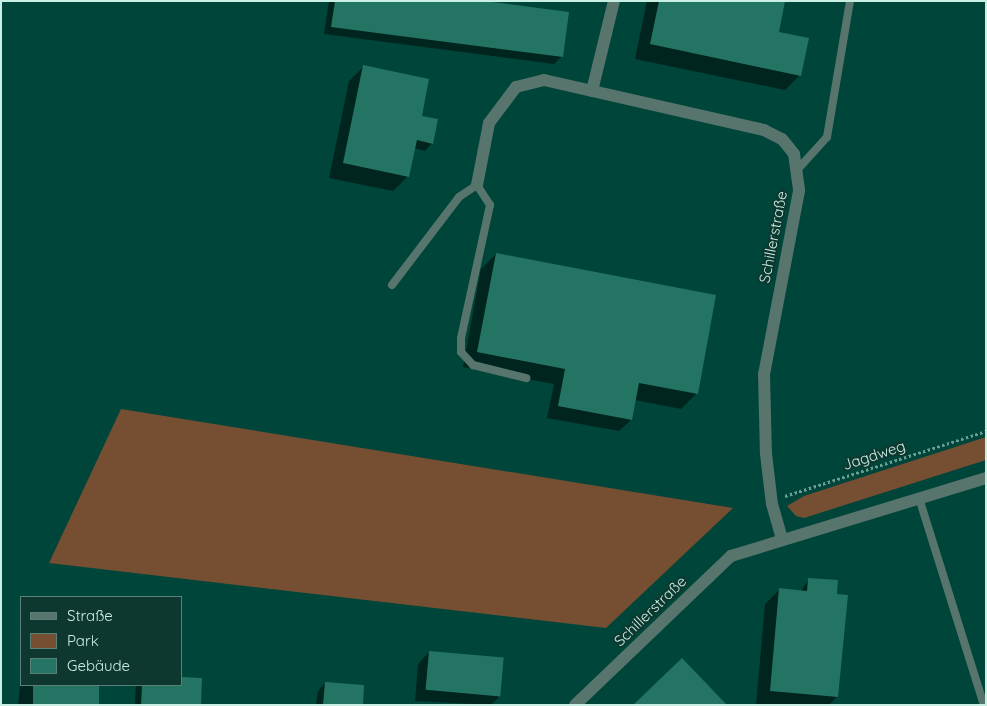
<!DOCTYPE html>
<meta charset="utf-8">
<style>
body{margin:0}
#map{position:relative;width:987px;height:706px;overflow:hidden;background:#004539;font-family:Quicksand,sans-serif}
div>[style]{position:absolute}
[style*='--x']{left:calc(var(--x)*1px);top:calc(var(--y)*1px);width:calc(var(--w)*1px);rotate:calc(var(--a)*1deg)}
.green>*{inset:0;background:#764f33}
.shadow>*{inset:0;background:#0007}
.building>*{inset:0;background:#237462;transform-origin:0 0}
.path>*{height:3px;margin-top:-1.5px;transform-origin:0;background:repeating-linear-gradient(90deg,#6a9e93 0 2.5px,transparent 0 5px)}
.service>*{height:8px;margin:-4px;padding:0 4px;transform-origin:4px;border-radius:4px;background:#57756c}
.minor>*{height:12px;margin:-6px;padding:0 6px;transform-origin:6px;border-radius:6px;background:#57756c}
span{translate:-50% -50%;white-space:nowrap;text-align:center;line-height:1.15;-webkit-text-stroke:4px #0e382f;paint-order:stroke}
.street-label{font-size:15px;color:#c9eee3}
.frame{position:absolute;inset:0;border:2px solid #c9eee3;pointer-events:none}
.legend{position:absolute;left:20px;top:596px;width:162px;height:90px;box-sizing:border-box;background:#0e382f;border:1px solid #598177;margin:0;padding:6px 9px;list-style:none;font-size:15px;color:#c9eee3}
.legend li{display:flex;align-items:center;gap:10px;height:25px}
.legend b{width:25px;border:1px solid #598177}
</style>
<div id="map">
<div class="green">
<i style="clip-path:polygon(121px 409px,733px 508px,606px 628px,49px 563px)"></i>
<i style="clip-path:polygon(986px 437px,986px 460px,804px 518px,796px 516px,787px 506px,804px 496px)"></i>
</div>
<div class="shadow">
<i style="clip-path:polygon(329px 1px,476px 1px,562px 56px,554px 64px,324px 34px)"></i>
<i style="clip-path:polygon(647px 1px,784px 1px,777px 33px,800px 75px,785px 90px,635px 59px)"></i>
<i style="clip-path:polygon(364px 66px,420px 120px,432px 143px,425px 151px,414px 148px,408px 176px,393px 191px,329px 178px,349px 81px)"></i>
<i style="clip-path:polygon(496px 254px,696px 394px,681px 409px,635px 400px,631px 420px,619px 431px,547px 418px,554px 384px,463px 367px,481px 269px)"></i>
<i style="clip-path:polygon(809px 579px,835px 595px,837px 697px,829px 705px,756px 705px,765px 604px,780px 589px,801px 591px)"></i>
<i style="clip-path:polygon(429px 652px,500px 696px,491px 705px,415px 701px,418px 664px)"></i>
<i style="clip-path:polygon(21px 675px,21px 685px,98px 685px,96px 705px,18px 705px)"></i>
<i style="clip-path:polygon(325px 683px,361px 705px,316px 705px,318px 691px)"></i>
<i style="clip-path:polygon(136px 685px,181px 685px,199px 705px,135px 705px)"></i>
</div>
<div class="building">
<i style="clip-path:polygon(335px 1px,485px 1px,569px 12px,563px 57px,331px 27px)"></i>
<i style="clip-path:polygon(659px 1px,785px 1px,779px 32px,809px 38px,801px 76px,650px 44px)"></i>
<i style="clip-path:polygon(363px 65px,429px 79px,422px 116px,438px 119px,433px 144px,417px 140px,409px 177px,343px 163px)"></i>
<i style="clip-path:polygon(496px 253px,716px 295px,698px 394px,639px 383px,632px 420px,558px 406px,565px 369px,477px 352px)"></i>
<i style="clip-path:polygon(808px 578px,838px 580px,837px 594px,848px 595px,838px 697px,770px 691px,779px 588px,807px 591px)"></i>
<i style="left:429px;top:651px;width:75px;height:39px;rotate:5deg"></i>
<i style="clip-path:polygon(682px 658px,727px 705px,633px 705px)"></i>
<i style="clip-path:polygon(181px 677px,202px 678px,201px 705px,141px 705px,142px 685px,181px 685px)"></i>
<i style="clip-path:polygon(325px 682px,364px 685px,363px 705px,323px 705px)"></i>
<i style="left:33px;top:685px;width:66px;height:20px"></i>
</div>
<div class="path">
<i style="--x:785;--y:496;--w:211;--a:-17.9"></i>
</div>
<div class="service">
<i style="--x:798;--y:169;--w:43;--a:-47.8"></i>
<i style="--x:827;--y:137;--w:138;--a:-80.4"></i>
<i style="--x:392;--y:285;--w:111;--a:-52.7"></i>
<i style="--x:459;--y:197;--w:22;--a:-34"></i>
<i style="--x:477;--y:185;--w:24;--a:57"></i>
<i style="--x:490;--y:205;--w:136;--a:102.3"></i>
<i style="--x:461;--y:338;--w:14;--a:90"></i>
<i style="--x:461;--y:352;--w:18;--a:47"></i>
<i style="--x:473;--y:365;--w:55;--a:13.8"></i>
<i style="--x:919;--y:498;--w:217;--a:72.6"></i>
</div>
<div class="minor">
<i style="--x:592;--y:91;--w:93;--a:-76.3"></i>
<i style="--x:477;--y:185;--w:63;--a:-79"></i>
<i style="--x:489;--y:123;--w:45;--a:-53.1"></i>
<i style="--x:516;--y:87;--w:29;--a:-14"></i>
<i style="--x:544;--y:80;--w:226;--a:12.8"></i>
<i style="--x:764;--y:130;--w:20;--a:27"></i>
<i style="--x:782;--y:139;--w:19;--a:51"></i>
<i style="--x:794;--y:154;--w:37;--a:82"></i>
<i style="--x:799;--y:191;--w:186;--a:100.8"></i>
<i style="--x:764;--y:374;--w:80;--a:88.6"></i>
<i style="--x:766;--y:454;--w:50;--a:83.2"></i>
<i style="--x:772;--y:504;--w:37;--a:74"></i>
<i style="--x:575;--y:705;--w:216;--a:-43.7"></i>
<i style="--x:731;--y:556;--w:267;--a:-17"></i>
</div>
<div class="street-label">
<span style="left:773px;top:237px;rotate:-79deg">Schillerstraße</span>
<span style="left:874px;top:455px;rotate:-18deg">Jagdweg</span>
<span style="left:650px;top:611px;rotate:-44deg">Schillerstraße</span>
</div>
<div class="frame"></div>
<ul class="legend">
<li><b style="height:6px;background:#57756c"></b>Straße</li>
<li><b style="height:14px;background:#764f33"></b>Park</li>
<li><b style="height:14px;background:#237462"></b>Gebäude</li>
</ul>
</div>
